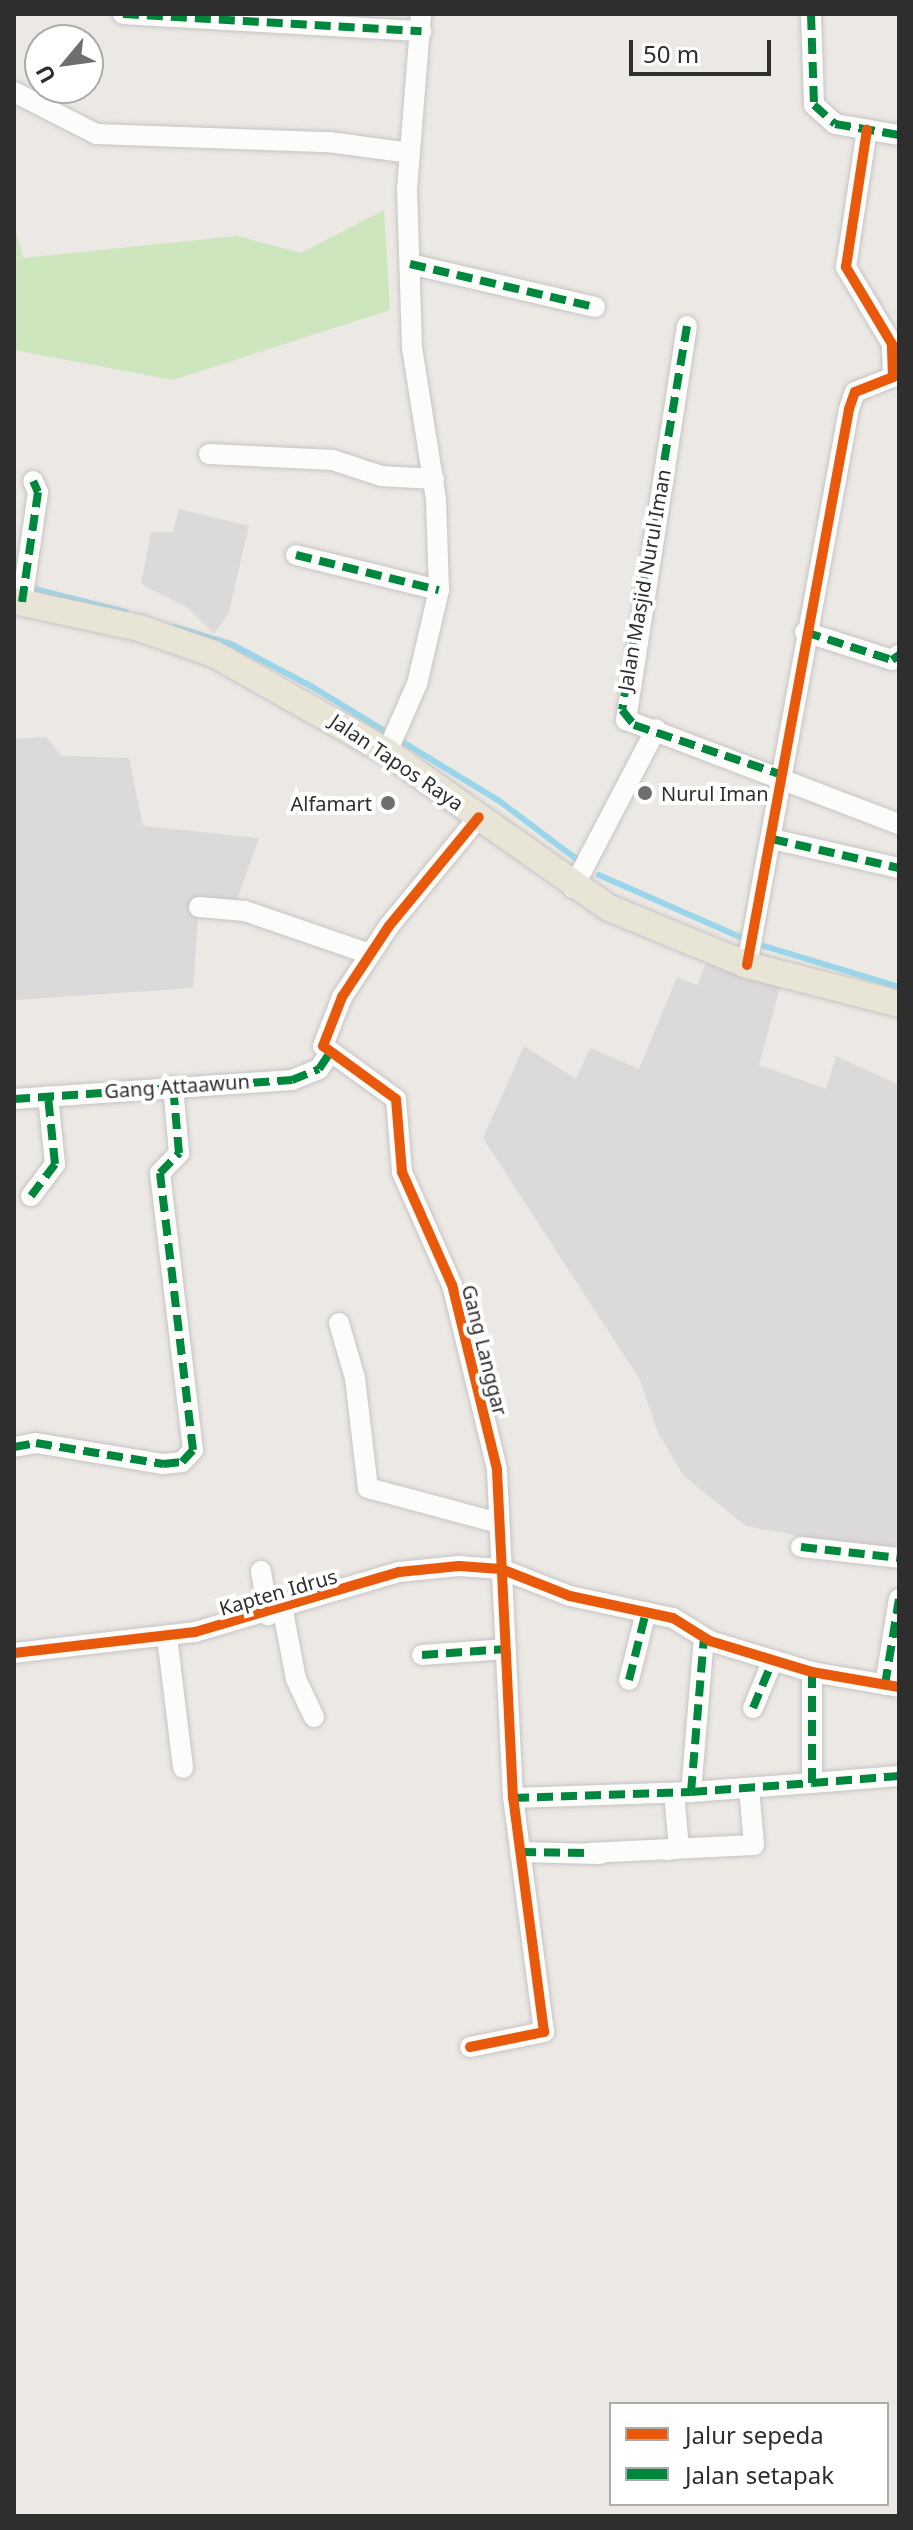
<!DOCTYPE html>
<style>
body{margin:0}
#map{position:relative;width:913px;height:2530px;overflow:hidden;background:#ece8e4;font-family:"Noto Sans",sans-serif}
div>[style]{position:absolute}
[style*='--x']{left:calc(var(--x)*1px);top:calc(var(--y)*1px);width:calc(var(--w)*1px);rotate:calc(var(--a)*1deg)}
.industrial>*{inset:0;background:#dcd9db}
.green>*{inset:0;background:#cee6be}
.stream>*{height:6px;margin:-3px;padding:0 3px;transform-origin:3px;border-radius:3px;background:#99d6ec}
.roads{filter:drop-shadow(0 0 2px #c5c4c5) drop-shadow(0 0 2px #c5c4c5)}
.minor>*{height:20px;margin:-10px;padding:0 10px;transform-origin:10px;border-radius:10px;background:#fcfcfb}
.major>*{height:26px;margin:-13px;padding:0 13px;transform-origin:13px;border-radius:13px;background:#e8e4d6}
.quiet>*{height:8px;margin-top:-4px;transform-origin:0;background:repeating-linear-gradient(90deg,#00873e 0 16px,transparent 0 24px)}
.cycleway>*{height:10px;margin:-5px;padding:0 5px;transform-origin:5px;border-radius:5px;background:#e8590c}
.dots>*{width:22px;height:22px;translate:-50% -50%;box-sizing:border-box;border:4px solid #fff;border-radius:50%}
span{translate:-50% -50%;white-space:nowrap;text-align:center;line-height:1.15;-webkit-text-stroke:8px #fff;paint-order:stroke}
.street-label{font-size:20px;color:#2e2e2e}
.poi-label{font-size:20px;color:#2e2e2e}
.left{translate:0 -50%;text-align:left}
.right{translate:-100% -50%;text-align:right}
.frame{position:absolute;inset:0;border:16px solid #2e2e2e;pointer-events:none}
.legend{position:absolute;left:609px;top:2402px;width:280px;height:104px;box-sizing:border-box;background:#fff;border:2px solid #ababab;margin:0;padding:10px 14px;list-style:none;font-size:24px;color:#2e2e2e}
.legend li{display:flex;align-items:center;gap:16px;height:40px}
.legend b{width:40px;border:2px solid #ababab}
.north{position:absolute;left:24px;top:24px;width:80px;height:80px;box-sizing:border-box;background:#fff;border:2px solid #ababab;border-radius:50%;rotate:241deg;font-size:22px;font-weight:700;line-height:32px;text-align:center;color:#2e2e2e}
.north::after{content:'';display:block;margin:auto;width:28px;height:36px;background:#706f6e;clip-path:polygon(50% 0,100% 100%,50% 72%,0 100%)}
.scale{position:absolute;left:629px;top:40px;width:142px;height:36px;box-sizing:border-box;border:4px solid #2e2e2e;border-top:0;padding-left:10px;font-size:24px;line-height:28px;white-space:nowrap;color:#2e2e2e;-webkit-text-stroke:6px #fff;paint-order:stroke}
</style>
<div id="map">
<div class="industrial">
<i style="clip-path:polygon(179px 509px,249px 526px,228px 615px,214px 634px,188px 608px,141px 584px,151px 532px,173px 532px)"></i>
<i style="clip-path:polygon(46px 737px,62px 756px,129px 758px,143px 826px,259px 838px,230px 919px,198px 919px,193px 988px,14px 1000px,14px 739px)"></i>
<i style="clip-path:polygon(707px 961px,781px 984px,759px 1065px,826px 1089px,836px 1056px,899px 1085px,899px 1542px,883px 1552px,746px 1526px,684px 1476px,658px 1433px,640px 1380px,483px 1138px,524px 1046px,576px 1079px,590px 1048px,639px 1069px,677px 977px,697px 985px)"></i>
</div>
<div class="green">
<i style="clip-path:polygon(384px 210px,390px 310px,173px 380px,14px 350px,14px 224px,23px 258px,237px 236px,301px 253px)"></i>
</div>
<div class="stream">
<i style="--x:14;--y:584;--w:115;--a:14"></i>
<i style="--x:175;--y:627;--w:59;--a:16.9"></i>
<i style="--x:231;--y:644;--w:90;--a:27.7"></i>
<i style="--x:311;--y:686;--w:219;--a:31.4"></i>
<i style="--x:498;--y:800;--w:100;--a:36.9"></i>
<i style="--x:599;--y:875;--w:154;--a:23.7"></i>
<i style="--x:764;--y:946;--w:141;--a:16.9"></i>
</div>
<div class="roads">
<div class="minor">
<i style="--x:123;--y:14;--w:299;--a:3.3"></i>
<i style="--x:811;--y:14;--w:91;--a:88.1"></i>
<i style="--x:814;--y:105;--w:28;--a:42"></i>
<i style="--x:835;--y:124;--w:65;--a:9.8"></i>
<i style="--x:14;--y:92;--w:92;--a:27.1"></i>
<i style="--x:96;--y:134;--w:233;--a:2"></i>
<i style="--x:329;--y:142;--w:82;--a:7.7"></i>
<i style="--x:410;--y:264;--w:190;--a:13.1"></i>
<i style="--x:687;--y:326;--w:399;--a:98.8"></i>
<i style="--x:626;--y:720;--w:292;--a:20.9"></i>
<i style="--x:209;--y:454;--w:124;--a:2.8"></i>
<i style="--x:333;--y:460;--w:51;--a:18.4"></i>
<i style="--x:381;--y:476;--w:53;--a:3.2"></i>
<i style="--x:296;--y:555;--w:147;--a:13.8"></i>
<i style="--x:22;--y:602;--w:111;--a:-81.7"></i>
<i style="--x:38;--y:492;--w:12;--a:-114"></i>
<i style="--x:805;--y:632;--w:91;--a:17.8"></i>
<i style="--x:892;--y:660;--w:9;--a:-36"></i>
<i style="--x:387;--y:752;--w:74;--a:-66.2"></i>
<i style="--x:417;--y:684;--w:97;--a:-76.8"></i>
<i style="--x:439;--y:590;--w:91;--a:-91.9"></i>
<i style="--x:436;--y:499;--w:154;--a:-99"></i>
<i style="--x:412;--y:347;--w:158;--a:-91.8"></i>
<i style="--x:407;--y:189;--w:176;--a:-85.4"></i>
<i style="--x:772;--y:839;--w:130;--a:12.9"></i>
<i style="--x:573;--y:888;--w:179;--a:-62.4"></i>
<i style="--x:199;--y:907;--w:46;--a:5"></i>
<i style="--x:245;--y:911;--w:132;--a:19"></i>
<i style="--x:747;--y:965;--w:565;--a:-79.6"></i>
<i style="--x:849;--y:409;--w:18;--a:-71"></i>
<i style="--x:855;--y:392;--w:41;--a:-21.5"></i>
<i style="--x:893;--y:377;--w:33;--a:-92"></i>
<i style="--x:892;--y:344;--w:90;--a:-120.9"></i>
<i style="--x:846;--y:267;--w:139;--a:-81.3"></i>
<i style="--x:14;--y:1099;--w:279;--a:-3.9"></i>
<i style="--x:292;--y:1080;--w:29;--a:-22"></i>
<i style="--x:319;--y:1069;--w:18;--a:-56"></i>
<i style="--x:31;--y:1196;--w:40;--a:-53"></i>
<i style="--x:55;--y:1164;--w:68;--a:-95.9"></i>
<i style="--x:339;--y:1323;--w:57;--a:73.8"></i>
<i style="--x:355;--y:1378;--w:111;--a:83.3"></i>
<i style="--x:368;--y:1488;--w:131;--a:15"></i>
<i style="--x:14;--y:1447;--w:22;--a:-10"></i>
<i style="--x:36;--y:1443;--w:129;--a:9.4"></i>
<i style="--x:163;--y:1464;--w:19;--a:-6"></i>
<i style="--x:182;--y:1462;--w:16;--a:-47"></i>
<i style="--x:193;--y:1450;--w:279;--a:-96.8"></i>
<i style="--x:160;--y:1173;--w:28;--a:-46"></i>
<i style="--x:179;--y:1153;--w:67;--a:-95.1"></i>
<i style="--x:801;--y:1547;--w:99;--a:6.4"></i>
<i style="--x:261;--y:1571;--w:45;--a:81"></i>
<i style="--x:283;--y:1611;--w:69;--a:79.2"></i>
<i style="--x:296;--y:1679;--w:42;--a:64.7"></i>
<i style="--x:167;--y:1637;--w:132;--a:83"></i>
<i style="--x:14;--y:1653;--w:182;--a:-6.6"></i>
<i style="--x:195;--y:1632;--w:213;--a:-16.4"></i>
<i style="--x:399;--y:1572;--w:60;--a:-5.7"></i>
<i style="--x:459;--y:1566;--w:42;--a:4.1"></i>
<i style="--x:501;--y:1569;--w:74;--a:21.4"></i>
<i style="--x:570;--y:1596;--w:105;--a:12.1"></i>
<i style="--x:673;--y:1618;--w:44;--a:31.9"></i>
<i style="--x:710;--y:1641;--w:107;--a:16.9"></i>
<i style="--x:812;--y:1672;--w:88;--a:9.8"></i>
<i style="--x:422;--y:1655;--w:84;--a:-4.1"></i>
<i style="--x:812;--y:1672;--w:111;--a:90"></i>
<i style="--x:812;--y:1783;--w:87;--a:-4.6"></i>
<i style="--x:629;--y:1680;--w:70;--a:-76"></i>
<i style="--x:885;--y:1685;--w:87;--a:-80.8"></i>
<i style="--x:753;--y:1708;--w:52;--a:-67.4"></i>
<i style="--x:691;--y:1792;--w:121;--a:-4.3"></i>
<i style="--x:513;--y:1798;--w:178;--a:-1.9"></i>
<i style="--x:691;--y:1792;--w:155;--a:-85.2"></i>
<i style="--x:667;--y:1850;--w:12;--a:-9"></i>
<i style="--x:679;--y:1848;--w:55;--a:-95.2"></i>
<i style="--x:520;--y:1852;--w:80;--a:1.4"></i>
<i style="--x:588;--y:1853;--w:166;--a:-2.8"></i>
<i style="--x:754;--y:1845;--w:57;--a:-95"></i>
<i style="--x:470;--y:2047;--w:76;--a:-11.5"></i>
<i style="--x:544;--y:2032;--w:236;--a:-97.5"></i>
<i style="--x:513;--y:1798;--w:329;--a:-92.8"></i>
<i style="--x:497;--y:1469;--w:189;--a:-103.7"></i>
<i style="--x:452;--y:1285;--w:124;--a:-113.9"></i>
<i style="--x:402;--y:1172;--w:73;--a:-94.7"></i>
<i style="--x:396;--y:1099;--w:90;--a:-144"></i>
<i style="--x:323;--y:1046;--w:53;--a:-68.8"></i>
<i style="--x:342;--y:997;--w:85;--a:-56.5"></i>
<i style="--x:389;--y:926;--w:141;--a:-50.5"></i>
</div>
<div class="major">
<i style="--x:14;--y:601;--w:128;--a:12.2"></i>
<i style="--x:139;--y:628;--w:79;--a:19.1"></i>
<i style="--x:214;--y:654;--w:199;--a:29.5"></i>
<i style="--x:387;--y:752;--w:271;--a:35.1"></i>
<i style="--x:609;--y:908;--w:149;--a:22.4"></i>
<i style="--x:747;--y:965;--w:157;--a:14.4"></i>
</div>
</div>
<div class="quiet">
<i style="--x:123;--y:14;--w:299;--a:3.3"></i>
<i style="--x:811;--y:14;--w:91;--a:88.1"></i>
<i style="--x:814;--y:105;--w:28;--a:42"></i>
<i style="--x:835;--y:124;--w:65;--a:9.8"></i>
<i style="--x:410;--y:264;--w:190;--a:13.1"></i>
<i style="--x:687;--y:326;--w:389;--a:99.6"></i>
<i style="--x:622;--y:710;--w:19;--a:51"></i>
<i style="--x:634;--y:725;--w:154;--a:18.6"></i>
<i style="--x:296;--y:555;--w:147;--a:13.8"></i>
<i style="--x:22;--y:602;--w:111;--a:-81.7"></i>
<i style="--x:38;--y:492;--w:12;--a:-114"></i>
<i style="--x:805;--y:632;--w:91;--a:17.8"></i>
<i style="--x:892;--y:660;--w:9;--a:-36"></i>
<i style="--x:772;--y:839;--w:130;--a:12.9"></i>
<i style="--x:14;--y:1099;--w:279;--a:-3.9"></i>
<i style="--x:292;--y:1080;--w:29;--a:-22"></i>
<i style="--x:319;--y:1069;--w:18;--a:-56"></i>
<i style="--x:31;--y:1196;--w:40;--a:-53"></i>
<i style="--x:55;--y:1164;--w:68;--a:-95.9"></i>
<i style="--x:14;--y:1447;--w:22;--a:-10"></i>
<i style="--x:36;--y:1443;--w:129;--a:9.4"></i>
<i style="--x:163;--y:1464;--w:19;--a:-6"></i>
<i style="--x:182;--y:1462;--w:16;--a:-47"></i>
<i style="--x:193;--y:1450;--w:279;--a:-96.8"></i>
<i style="--x:160;--y:1173;--w:28;--a:-46"></i>
<i style="--x:179;--y:1153;--w:67;--a:-95.1"></i>
<i style="--x:801;--y:1547;--w:99;--a:6.4"></i>
<i style="--x:422;--y:1655;--w:84;--a:-4.1"></i>
<i style="--x:812;--y:1672;--w:111;--a:90"></i>
<i style="--x:812;--y:1783;--w:87;--a:-4.6"></i>
<i style="--x:629;--y:1680;--w:70;--a:-76"></i>
<i style="--x:885;--y:1685;--w:87;--a:-80.8"></i>
<i style="--x:753;--y:1708;--w:52;--a:-67.4"></i>
<i style="--x:691;--y:1792;--w:121;--a:-4.3"></i>
<i style="--x:513;--y:1798;--w:178;--a:-1.9"></i>
<i style="--x:691;--y:1792;--w:155;--a:-85.2"></i>
<i style="--x:520;--y:1852;--w:68;--a:0.8"></i>
</div>
<div class="cycleway">
<i style="--x:747;--y:965;--w:565;--a:-79.6"></i>
<i style="--x:849;--y:409;--w:18;--a:-71"></i>
<i style="--x:855;--y:392;--w:41;--a:-21.5"></i>
<i style="--x:893;--y:377;--w:33;--a:-92"></i>
<i style="--x:892;--y:344;--w:90;--a:-120.9"></i>
<i style="--x:846;--y:267;--w:139;--a:-81.3"></i>
<i style="--x:14;--y:1653;--w:182;--a:-6.6"></i>
<i style="--x:195;--y:1632;--w:213;--a:-16.4"></i>
<i style="--x:399;--y:1572;--w:60;--a:-5.7"></i>
<i style="--x:459;--y:1566;--w:42;--a:4.1"></i>
<i style="--x:501;--y:1569;--w:74;--a:21.4"></i>
<i style="--x:570;--y:1596;--w:105;--a:12.1"></i>
<i style="--x:673;--y:1618;--w:44;--a:31.9"></i>
<i style="--x:710;--y:1641;--w:107;--a:16.9"></i>
<i style="--x:812;--y:1672;--w:88;--a:9.8"></i>
<i style="--x:470;--y:2047;--w:76;--a:-11.5"></i>
<i style="--x:544;--y:2032;--w:236;--a:-97.5"></i>
<i style="--x:513;--y:1798;--w:329;--a:-92.8"></i>
<i style="--x:497;--y:1469;--w:189;--a:-103.7"></i>
<i style="--x:452;--y:1285;--w:124;--a:-113.9"></i>
<i style="--x:402;--y:1172;--w:73;--a:-94.7"></i>
<i style="--x:396;--y:1099;--w:90;--a:-144"></i>
<i style="--x:323;--y:1046;--w:53;--a:-68.8"></i>
<i style="--x:342;--y:997;--w:85;--a:-56.5"></i>
<i style="--x:389;--y:926;--w:141;--a:-50.5"></i>
</div>
<div class="dots">
<i style="left:645px;top:793px;background:#706f6e"></i>
<i style="left:388px;top:803px;background:#706f6e"></i>
</div>
<div class="street-label">
<span style="left:644px;top:580px;rotate:-80deg">Jalan Masjid Nurul Iman</span>
<span style="left:397px;top:762px;rotate:34deg">Jalan Tapos Raya</span>
<span style="left:177px;top:1086px;rotate:-4deg">Gang Attaawun</span>
<span style="left:485px;top:1350px;rotate:76deg">Gang Langgar</span>
<span style="left:278px;top:1592px;rotate:-16deg">Kapten Idrus</span>
</div>
<div class="poi-label">
<span class="left" style="left:661px;top:793px">Nurul Iman</span>
<span class="right" style="left:372px;top:803px">Alfamart</span>
</div>
<div class="frame"></div>
<ul class="legend">
<li><b style="height:10px;background:#e8590c"></b>Jalur sepeda</li>
<li><b style="height:10px;background:#00873e"></b>Jalan setapak</li>
</ul>
<div class="north">U</div>
<div class="scale">50 m</div>
</div>
